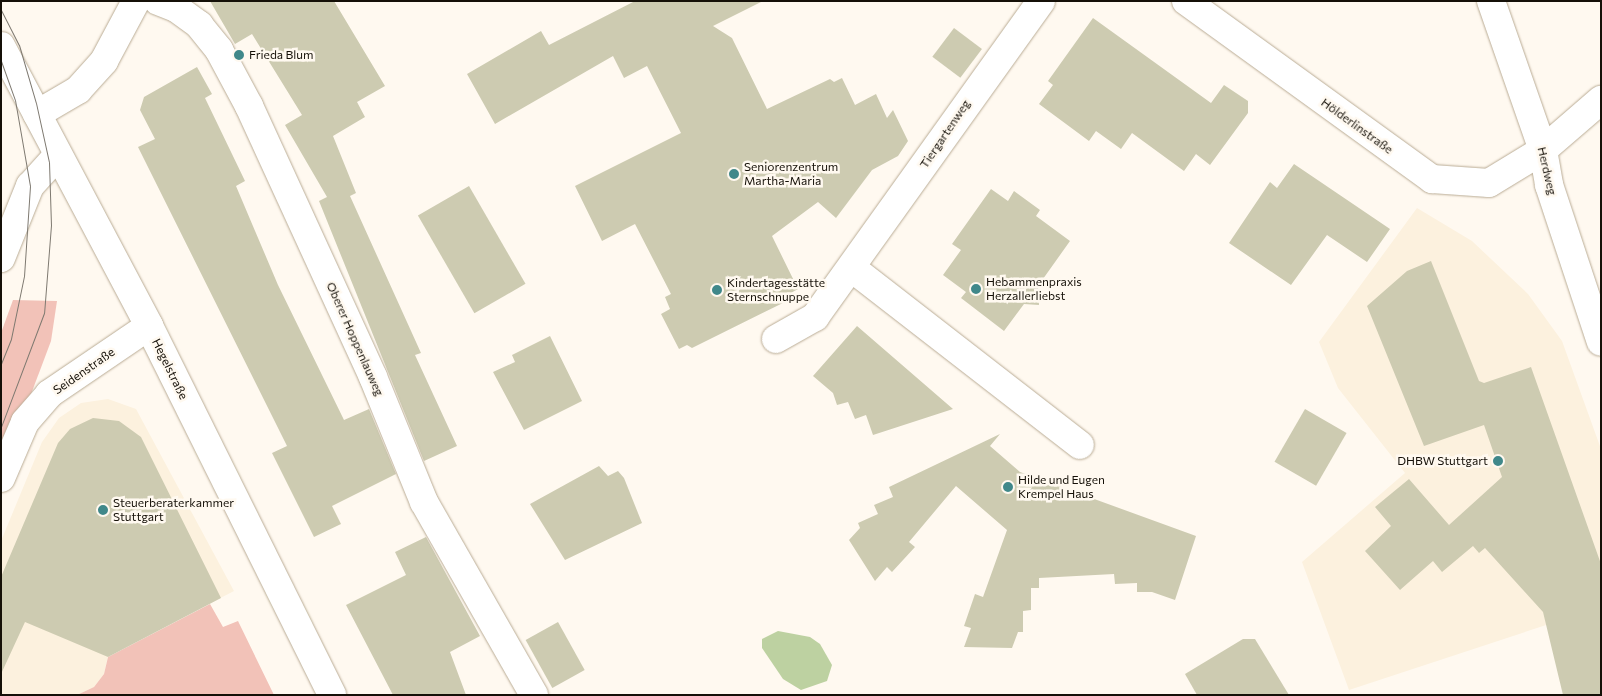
<!DOCTYPE html>
<meta charset="utf-8">
<style>
body{margin:0}
#map{position:relative;width:1602px;height:696px;overflow:hidden;background:#fff9f0;font-family:Commissioner,sans-serif}
div>[style]{position:absolute}
[style*='--x']{left:calc(var(--x)*1px);top:calc(var(--y)*1px);width:calc(var(--w)*1px);rotate:calc(var(--a)*1deg)}
.built>*{inset:0;background:#fcf1de}
.green>*{inset:0;background:#f2c2b8}
.water>*{inset:0;background:#bdd1a1}
.building>*{inset:0;background:#cdcbb1;transform-origin:0 0}
.roads{filter:drop-shadow(0 0 1px #baac95) drop-shadow(0 0 1px #baac95)}
.minor>*{height:28px;margin:-14px;padding:0 14px;transform-origin:14px;border-radius:14px;background:#fff}
.tertiary>*{height:28px;margin:-14px;padding:0 14px;transform-origin:14px;border-radius:14px;background:#fff}
.tram>*{height:1px;margin:-0.5px;padding:0 0.5px;transform-origin:0.5px;border-radius:0.5px;background:#7e7970}
.dots>*{width:14px;height:14px;translate:-50% -50%;box-sizing:border-box;border:2px solid #fff9f0;border-radius:50%}
span{translate:-50% -50%;white-space:nowrap;text-align:center;line-height:1.15;-webkit-text-stroke:5px #fff9f0;paint-order:stroke}
.poi-label{font-size:12px;color:#151008}
.left{translate:0 -50%;text-align:left}
.right{translate:-100% -50%;text-align:right}
.street-label{font-size:12px;color:#151008}
.frame{position:absolute;inset:0;border:2px solid #151008;pointer-events:none}
</style>
<div id="map">
<div class="built">
<i style="clip-path:polygon(1417px 208px,1472px 241px,1528px 294px,1562px 341px,1601px 449px,1601px 607px,1349px 690px,1302px 562px,1405px 473px,1338px 388px,1319px 342px)"></i>
<i style="clip-path:polygon(108px 399px,136px 409px,234px 591px,108px 656px,104px 674px,94px 687px,77px 695px,1px 695px,1px 541px,42px 442px,59px 418px,81px 403px)"></i>
</div>
<div class="green">
<i style="clip-path:polygon(13px 300px,57px 301px,51px 341px,1px 474px,1px 333px)"></i>
<i style="clip-path:polygon(210px 604px,223px 627px,238px 621px,274px 695px,77px 695px,94px 687px,104px 674px,108px 657px)"></i>
</div>
<div class="water">
<i style="clip-path:polygon(778px 631px,810px 637px,820px 644px,832px 665px,827px 681px,801px 690px,783px 679px,762px 648px,762px 639px)"></i>
</div>
<div class="building">
<i style="clip-path:polygon(210px 1px,334px 1px,385px 86px,357px 102px,365px 117px,333px 136px,356px 193px,350px 196px,421px 353px,415px 355px,457px 446px,424px 461px,319px 201px,327px 197px,285px 125px,302px 115px,252px 34px,235px 44px)"></i>
<i style="clip-path:polygon(635px 1px,763px 1px,713px 26px,732px 38px,767px 109px,830px 79px,834px 82px,842px 78px,855px 105px,876px 94px,887px 118px,893px 110px,908px 141px,898px 156px,872px 170px,836px 218px,818px 202px,772px 236px,798px 289px,789px 294px,789px 300px,692px 348px,687px 345px,679px 349px,661px 314px,670px 309px,665px 297px,671px 294px,635px 224px,602px 241px,575px 186px,681px 133px,647px 66px,624px 78px,613px 56px,495px 124px,467px 74px,541px 31px,549px 45px)"></i>
<i style="clip-path:polygon(1093px 18px,1211px 103px,1224px 85px,1248px 101px,1248px 113px,1210px 165px,1196px 154px,1184px 171px,1132px 133px,1121px 149px,1096px 131px,1089px 141px,1039px 104px,1053px 85px,1048px 81px)"></i>
<i style="left:954px;top:28px;width:35px;height:36px;rotate:37deg"></i>
<i style="clip-path:polygon(197px 67px,212px 94px,205px 98px,245px 181px,236px 186px,278px 285px,344px 420px,369px 409px,396px 474px,332px 506px,341px 524px,314px 537px,272px 453px,287px 446px,138px 147px,155px 139px,140px 110px,144px 97px)"></i>
<i style="clip-path:polygon(1294px 164px,1390px 229px,1367px 262px,1327px 235px,1291px 285px,1229px 243px,1270px 182px,1277px 188px)"></i>
<i style="left:469px;top:186px;width:113px;height:59px;rotate:60deg"></i>
<i style="clip-path:polygon(991px 189px,1008px 201px,1014px 191px,1040px 210px,1036px 216px,1070px 241px,1038px 286px,1039px 305px,1024px 304px,1004px 331px,961px 298px,966px 292px,943px 275px,961px 250px,952px 244px)"></i>
<i style="clip-path:polygon(1431px 261px,1479px 381px,1484px 383px,1531px 367px,1601px 564px,1601px 695px,1563px 695px,1543px 612px,1485px 548px,1479px 553px,1473px 546px,1442px 572px,1433px 561px,1400px 590px,1365px 551px,1391px 526px,1375px 507px,1409px 479px,1449px 525px,1502px 477px,1484px 425px,1424px 446px,1367px 306px,1407px 271px)"></i>
<i style="clip-path:polygon(857px 326px,953px 409px,873px 435px,866px 415px,855px 419px,848px 402px,837px 405px,833px 393px,813px 376px)"></i>
<i style="clip-path:polygon(550px 336px,582px 401px,524px 430px,493px 372px,515px 362px,512px 355px)"></i>
<i style="left:1305px;top:409px;width:48px;height:61px;rotate:30deg"></i>
<i style="clip-path:polygon(93px 418px,119px 421px,141px 437px,221px 598px,108px 657px,25px 622px,1px 674px,1px 577px,58px 443px,70px 429px)"></i>
<i style="clip-path:polygon(1000px 434px,990px 446px,1020px 472px,1196px 536px,1175px 600px,1152px 592px,1137px 592px,1137px 583px,1115px 584px,1114px 574px,1039px 578px,1039px 588px,1031px 588px,1031px 610px,1023px 611px,1023px 632px,1018px 632px,1012px 648px,964px 647px,971px 628px,964px 626px,975px 594px,983px 597px,1007px 530px,956px 486px,909px 542px,915px 547px,892px 572px,887px 567px,875px 581px,849px 540px,860px 528px,858px 523px,878px 514px,874px 505px,893px 497px,889px 487px)"></i>
<i style="clip-path:polygon(599px 466px,608px 476px,618px 471px,624px 478px,642px 523px,565px 560px,530px 504px)"></i>
<i style="clip-path:polygon(426px 537px,480px 636px,450px 652px,466px 695px,393px 695px,346px 605px,406px 575px,395px 552px)"></i>
<i style="left:558px;top:622px;width:55px;height:37px;rotate:61deg"></i>
<i style="clip-path:polygon(1243px 639px,1255px 639px,1289px 695px,1197px 695px,1185px 674px)"></i>
</div>
<div class="roads">
<div class="minor">
<i style="--x:158;--y:1;--w:19;--a:21"></i>
<i style="--x:176;--y:8;--w:29;--a:36"></i>
<i style="--x:199;--y:25;--w:32;--a:51"></i>
<i style="--x:219;--y:50;--w:64;--a:61.8"></i>
<i style="--x:249;--y:106;--w:298;--a:65.4"></i>
<i style="--x:373;--y:377;--w:135;--a:67.8"></i>
<i style="--x:424;--y:502;--w:222;--a:60.3"></i>
<i style="--x:1186;--y:1;--w:304;--a:35.9"></i>
<i style="--x:1432;--y:179;--w:57;--a:4"></i>
<i style="--x:1489;--y:183;--w:63;--a:-31.4"></i>
<i style="--x:1543;--y:150;--w:77;--a:-40.8"></i>
<i style="--x:37;--y:114;--w:48;--a:-30.3"></i>
<i style="--x:78;--y:90;--w:39;--a:-48"></i>
<i style="--x:104;--y:61;--w:68;--a:-61.9"></i>
<i style="--x:853;--y:269;--w:287;--a:37.8"></i>
<i style="--x:776;--y:339;--w:45;--a:-29.4"></i>
<i style="--x:815;--y:317;--w:388;--a:-54.4"></i>
</div>
<div class="tertiary">
<i style="--x:1491;--y:1;--w:158;--a:70.8"></i>
<i style="--x:1543;--y:150;--w:36;--a:80"></i>
<i style="--x:1549;--y:185;--w:165;--a:71.7"></i>
<i style="--x:1;--y:46;--w:317;--a:62.1"></i>
<i style="--x:149;--y:326;--w:412;--a:63.6"></i>
<i style="--x:1;--y:258;--w:78;--a:-68.1"></i>
<i style="--x:30;--y:186;--w:40;--a:-48"></i>
<i style="--x:1;--y:478;--w:61;--a:-66.8"></i>
<i style="--x:25;--y:422;--w:37;--a:-49"></i>
<i style="--x:49;--y:394;--w:121;--a:-34.2"></i>
</div>
</div>
<div class="tram">
<i style="--x:1;--y:10;--w:39;--a:63"></i>
<i style="--x:19;--y:45;--w:60;--a:73.7"></i>
<i style="--x:36;--y:103;--w:60;--a:77.6"></i>
<i style="--x:49;--y:162;--w:63;--a:88.2"></i>
<i style="--x:51;--y:225;--w:88;--a:94.5"></i>
<i style="--x:44;--y:313;--w:122;--a:110.7"></i>
<i style="--x:1;--y:61;--w:41;--a:70.3"></i>
<i style="--x:15;--y:100;--w:87;--a:80.1"></i>
<i style="--x:30;--y:186;--w:90;--a:93.8"></i>
<i style="--x:24;--y:276;--w:64;--a:101.7"></i>
<i style="--x:11;--y:339;--w:27;--a:112"></i>
</div>
<div class="dots">
<i style="left:239px;top:55px;background:#40888a"></i>
<i style="left:734px;top:174px;background:#40888a"></i>
<i style="left:976px;top:289px;background:#40888a"></i>
<i style="left:717px;top:290px;background:#40888a"></i>
<i style="left:1498px;top:461px;background:#40888a"></i>
<i style="left:1008px;top:487px;background:#40888a"></i>
<i style="left:103px;top:510px;background:#40888a"></i>
</div>
<div class="poi-label">
<span class="left" style="left:249px;top:55px">Frieda Blum</span>
<span class="left" style="left:744px;top:174px">Seniorenzentrum<br>Martha-Maria</span>
<span class="left" style="left:986px;top:289px">Hebammenpraxis<br>Herzallerliebst</span>
<span class="left" style="left:727px;top:290px">Kindertagesstätte<br>Sternschnuppe</span>
<span class="right" style="left:1488px;top:461px">DHBW Stuttgart</span>
<span class="left" style="left:1018px;top:487px">Hilde und Eugen<br>Krempel Haus</span>
<span class="left" style="left:113px;top:510px">Steuerberaterkammer<br>Stuttgart</span>
</div>
<div class="street-label">
<span style="left:1357px;top:126px;rotate:36deg">Hölderlinstraße</span>
<span style="left:945px;top:134px;rotate:-56deg">Tiergartenweg</span>
<span style="left:1547px;top:171px;rotate:77deg">Herdweg</span>
<span style="left:355px;top:339px;rotate:66deg">Oberer Hoppenlauweg</span>
<span style="left:170px;top:369px;rotate:64deg">Hegelstraße</span>
<span style="left:84px;top:371px;rotate:-35deg">Seidenstraße</span>
</div>
<div class="frame"></div>
</div>
